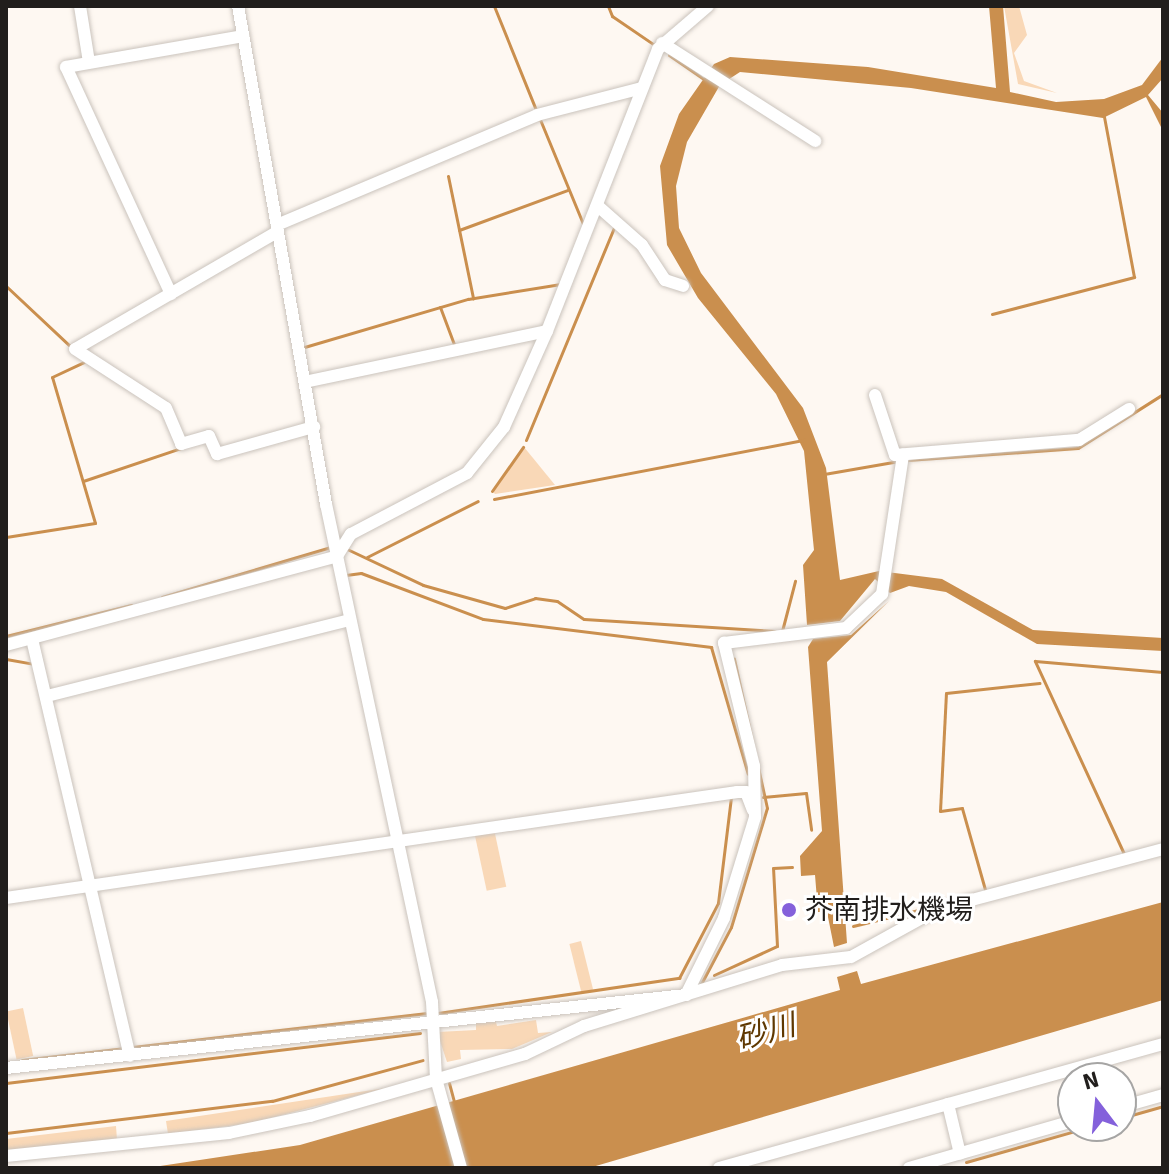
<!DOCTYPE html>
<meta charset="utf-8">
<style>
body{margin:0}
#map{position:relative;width:1169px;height:1174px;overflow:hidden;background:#fef8f2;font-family:Signika,"Noto Sans JP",sans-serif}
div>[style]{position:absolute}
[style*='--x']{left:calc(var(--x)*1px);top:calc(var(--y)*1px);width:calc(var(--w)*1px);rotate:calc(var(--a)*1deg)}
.green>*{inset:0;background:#f9d8b7;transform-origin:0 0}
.water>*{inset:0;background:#ca8f4e}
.stream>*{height:3px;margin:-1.5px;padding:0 1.5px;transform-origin:1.5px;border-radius:1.5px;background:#ca8f4e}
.roads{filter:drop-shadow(0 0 2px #cac3bc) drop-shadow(0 0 2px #cac3bc)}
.minor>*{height:12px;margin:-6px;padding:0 6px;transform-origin:6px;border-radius:6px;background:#fff}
.dots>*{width:22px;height:22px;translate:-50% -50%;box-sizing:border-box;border:4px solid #fff;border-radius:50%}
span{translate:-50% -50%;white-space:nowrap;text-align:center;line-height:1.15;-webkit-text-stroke:6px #fff;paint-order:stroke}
.poi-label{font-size:28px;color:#211e1c}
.left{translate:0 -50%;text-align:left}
.water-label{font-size:30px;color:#5f3801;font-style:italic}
.frame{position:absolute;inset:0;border:8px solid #211e1c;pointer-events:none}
.north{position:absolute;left:1057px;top:1062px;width:80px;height:80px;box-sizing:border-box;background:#fff;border:2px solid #a6a5a4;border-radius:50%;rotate:344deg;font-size:22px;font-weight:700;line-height:32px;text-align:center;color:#211e1c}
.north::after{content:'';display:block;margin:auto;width:28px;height:36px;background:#8461db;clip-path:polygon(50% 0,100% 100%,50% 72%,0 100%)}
</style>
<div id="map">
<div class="green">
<i style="clip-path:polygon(1004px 6px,1019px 6px,1027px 35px,1014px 53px,1024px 81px,1057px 93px,1018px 84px)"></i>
<i style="clip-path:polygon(524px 447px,555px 485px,495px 494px,493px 492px)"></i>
<i style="left:494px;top:829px;width:59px;height:20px;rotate:78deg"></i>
<i style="left:581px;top:941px;width:50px;height:12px;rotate:76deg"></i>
<i style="left:23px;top:1008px;width:49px;height:17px;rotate:78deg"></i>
<i style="clip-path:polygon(495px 1018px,497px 1026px,536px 1020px,538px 1033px,552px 1032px,512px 1049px,460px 1050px,461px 1059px,447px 1062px,437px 1032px,476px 1030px,476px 1020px)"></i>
<i style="clip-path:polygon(386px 1088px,251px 1123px,168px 1134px,166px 1121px)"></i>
<i style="clip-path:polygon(116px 1126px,117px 1140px,6px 1151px,6px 1139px)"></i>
</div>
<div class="water">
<i style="clip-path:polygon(989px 6px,1003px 6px,1010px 92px,1056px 102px,1104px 99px,1142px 85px,1163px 57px,1163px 78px,1148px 95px,1163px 113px,1163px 131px,1146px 97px,1103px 118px,911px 88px,740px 72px,720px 85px,687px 142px,676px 186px,679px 228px,701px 273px,803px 408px,826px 468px,840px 580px,879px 571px,942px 579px,1033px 630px,1163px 638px,1163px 651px,1037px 644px,946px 592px,909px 586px,890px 593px,875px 579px,840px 621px,807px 625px,803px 565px,814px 550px,804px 451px,776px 394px,698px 298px,667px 245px,660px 166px,679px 114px,714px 64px,730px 57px,868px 67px,996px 88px)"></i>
<i style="clip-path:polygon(889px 601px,827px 662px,847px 943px,834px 947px,827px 912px,818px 912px,815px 875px,801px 876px,800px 856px,822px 831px,808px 647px,813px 639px,851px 635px)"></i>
<i style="clip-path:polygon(1163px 902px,1163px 1000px,589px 1168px,147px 1168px,300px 1145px,840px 990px,837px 977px,857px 971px,861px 984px)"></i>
</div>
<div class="stream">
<i style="--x:494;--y:6;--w:112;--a:68"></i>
<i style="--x:608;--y:6;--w:11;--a:68"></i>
<i style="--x:612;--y:16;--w:53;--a:34.3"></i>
<i style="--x:669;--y:55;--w:44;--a:34.8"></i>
<i style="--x:539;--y:117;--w:116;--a:67.6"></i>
<i style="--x:448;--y:176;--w:125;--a:78.4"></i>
<i style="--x:459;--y:230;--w:116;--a:-20.2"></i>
<i style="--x:6;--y:286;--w:89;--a:43.2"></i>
<i style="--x:440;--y:307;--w:43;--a:69.4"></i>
<i style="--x:992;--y:314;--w:147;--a:-14.6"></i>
<i style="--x:1134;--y:277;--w:164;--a:-100.6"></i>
<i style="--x:301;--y:348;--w:174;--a:-16.4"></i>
<i style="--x:468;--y:299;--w:94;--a:-9.2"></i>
<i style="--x:526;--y:440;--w:230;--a:-67.5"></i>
<i style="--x:907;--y:460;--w:171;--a:-4"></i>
<i style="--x:1078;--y:448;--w:101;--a:-32.4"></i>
<i style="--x:824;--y:474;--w:76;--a:-9.8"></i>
<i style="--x:83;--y:481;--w:103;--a:-18.6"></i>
<i style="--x:492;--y:491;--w:54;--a:-54.8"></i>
<i style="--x:494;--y:499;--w:316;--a:-10.8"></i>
<i style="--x:6;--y:537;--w:90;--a:-8.9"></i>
<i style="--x:95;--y:523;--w:152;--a:-106.4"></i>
<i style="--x:52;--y:377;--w:35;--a:-25"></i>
<i style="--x:347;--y:549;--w:84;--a:25.3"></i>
<i style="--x:423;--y:585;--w:85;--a:15.7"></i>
<i style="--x:505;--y:608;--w:32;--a:-18"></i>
<i style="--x:535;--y:598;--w:22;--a:8"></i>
<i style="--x:557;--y:601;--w:32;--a:34"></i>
<i style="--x:584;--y:619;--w:191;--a:3.6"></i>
<i style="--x:367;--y:557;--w:124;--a:-26.8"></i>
<i style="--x:346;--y:575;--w:15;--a:-8"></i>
<i style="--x:361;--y:573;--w:130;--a:20.7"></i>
<i style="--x:483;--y:619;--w:230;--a:7"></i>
<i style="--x:711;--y:647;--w:132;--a:73.8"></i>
<i style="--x:162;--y:597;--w:176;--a:-16.5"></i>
<i style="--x:782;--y:631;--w:52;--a:-75.4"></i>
<i style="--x:6;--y:636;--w:129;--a:-13.9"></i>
<i style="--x:6;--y:659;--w:28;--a:10"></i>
<i style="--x:763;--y:797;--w:43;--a:-5.3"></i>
<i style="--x:806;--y:793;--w:37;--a:82"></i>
<i style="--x:1125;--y:856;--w:215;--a:-114.8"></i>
<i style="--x:1035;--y:661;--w:128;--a:4.9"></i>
<i style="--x:986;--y:893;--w:88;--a:-105.8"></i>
<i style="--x:962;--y:808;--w:22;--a:172"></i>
<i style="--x:940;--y:811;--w:118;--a:-87.1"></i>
<i style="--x:946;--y:693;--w:94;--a:-6.1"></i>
<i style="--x:853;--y:926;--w:80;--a:-13.7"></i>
<i style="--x:714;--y:975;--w:69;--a:-24.7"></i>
<i style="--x:777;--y:946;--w:78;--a:-92.9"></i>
<i style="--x:773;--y:868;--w:19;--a:-3"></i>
<i style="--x:701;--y:984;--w:64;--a:-62.2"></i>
<i style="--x:731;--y:927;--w:124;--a:-73.2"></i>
<i style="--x:767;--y:808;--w:153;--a:-102.5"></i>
<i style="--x:438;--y:1013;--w:244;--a:-8.3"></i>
<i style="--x:679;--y:978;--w:85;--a:-62.5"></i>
<i style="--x:718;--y:903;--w:107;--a:-83"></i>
<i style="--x:133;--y:1047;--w:294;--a:-6.6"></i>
<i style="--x:22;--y:1060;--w:104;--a:-6.6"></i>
<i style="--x:6;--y:1083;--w:417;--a:-6.9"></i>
<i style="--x:449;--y:1083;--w:20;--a:75"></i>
<i style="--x:1121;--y:1118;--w:44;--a:-15.9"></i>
<i style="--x:6;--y:1133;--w:268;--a:-6.9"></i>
<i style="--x:272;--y:1101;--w:156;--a:-15.2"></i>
<i style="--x:966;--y:1162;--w:131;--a:-15.9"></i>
</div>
<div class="roads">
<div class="minor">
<i style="--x:80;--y:6;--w:57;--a:80.9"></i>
<i style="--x:238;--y:6;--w:506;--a:79.98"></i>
<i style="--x:326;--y:504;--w:509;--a:77.98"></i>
<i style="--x:432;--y:1002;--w:77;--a:87"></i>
<i style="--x:436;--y:1079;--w:92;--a:74.3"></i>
<i style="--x:662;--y:43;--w:182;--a:32.6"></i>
<i style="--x:599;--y:207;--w:57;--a:41.5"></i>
<i style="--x:642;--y:245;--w:42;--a:56.7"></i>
<i style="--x:665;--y:280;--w:19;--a:18"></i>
<i style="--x:277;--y:225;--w:282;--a:-22.9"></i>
<i style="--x:537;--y:115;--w:108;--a:-14.4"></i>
<i style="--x:277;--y:232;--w:233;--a:149.9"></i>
<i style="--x:75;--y:349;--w:108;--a:33"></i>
<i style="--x:166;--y:408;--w:39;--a:67"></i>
<i style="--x:181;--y:444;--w:29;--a:-16"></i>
<i style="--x:209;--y:436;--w:20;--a:66"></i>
<i style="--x:217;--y:454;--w:101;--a:-15.6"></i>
<i style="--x:171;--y:294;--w:250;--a:-114.8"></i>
<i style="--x:66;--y:67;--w:180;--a:-9.9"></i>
<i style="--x:305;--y:382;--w:247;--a:-11.9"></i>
<i style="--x:875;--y:395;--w:63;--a:71.6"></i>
<i style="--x:895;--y:455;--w:185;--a:-4.7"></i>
<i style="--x:1079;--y:440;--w:59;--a:-31.8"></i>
<i style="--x:32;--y:639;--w:428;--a:76.8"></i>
<i style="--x:6;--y:645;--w:343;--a:-15"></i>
<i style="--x:337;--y:556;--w:26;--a:-58"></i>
<i style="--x:351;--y:534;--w:131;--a:-27.7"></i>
<i style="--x:467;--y:473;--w:59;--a:-51.2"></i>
<i style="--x:504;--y:427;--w:105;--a:-65.9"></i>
<i style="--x:547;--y:331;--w:303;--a:-68.5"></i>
<i style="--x:658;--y:49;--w:66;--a:-40.7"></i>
<i style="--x:47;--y:696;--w:312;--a:-14.1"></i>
<i style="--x:6;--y:898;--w:739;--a:-8.25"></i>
<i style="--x:737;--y:792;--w:9;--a:0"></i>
<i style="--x:746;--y:792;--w:19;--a:69"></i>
<i style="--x:6;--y:1068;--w:684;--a:-6.13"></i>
<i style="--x:686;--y:995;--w:86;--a:-63.7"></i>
<i style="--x:724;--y:918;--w:106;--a:-72.9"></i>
<i style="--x:755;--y:817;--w:51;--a:-91.1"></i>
<i style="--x:754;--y:766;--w:127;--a:-103.7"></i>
<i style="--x:724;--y:643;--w:123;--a:-7"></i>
<i style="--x:846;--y:628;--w:50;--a:-43.4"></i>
<i style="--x:882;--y:594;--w:141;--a:-81.4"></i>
<i style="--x:948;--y:1104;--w:51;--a:76.5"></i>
<i style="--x:1121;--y:1107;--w:44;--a:-15.9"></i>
<i style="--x:6;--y:1156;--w:224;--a:-5.9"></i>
<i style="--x:229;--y:1133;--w:83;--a:-11.9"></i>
<i style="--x:310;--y:1116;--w:224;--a:-16.1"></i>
<i style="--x:525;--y:1054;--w:65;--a:-25.4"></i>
<i style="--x:584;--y:1026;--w:207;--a:-17.1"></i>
<i style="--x:782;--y:965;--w:69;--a:-6.6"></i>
<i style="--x:851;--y:957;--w:99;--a:-28.9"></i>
<i style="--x:938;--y:909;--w:233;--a:-14.9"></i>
<i style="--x:719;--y:1168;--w:461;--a:-15.6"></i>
<i style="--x:909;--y:1168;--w:171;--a:-16"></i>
</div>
</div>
<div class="dots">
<i style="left:789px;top:910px;background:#8461db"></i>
</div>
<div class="poi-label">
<span class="left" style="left:805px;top:910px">芥南排水機場</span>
</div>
<div class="water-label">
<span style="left:766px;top:1033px;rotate:-15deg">砂川</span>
</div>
<div class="frame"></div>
<div class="north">N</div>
</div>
